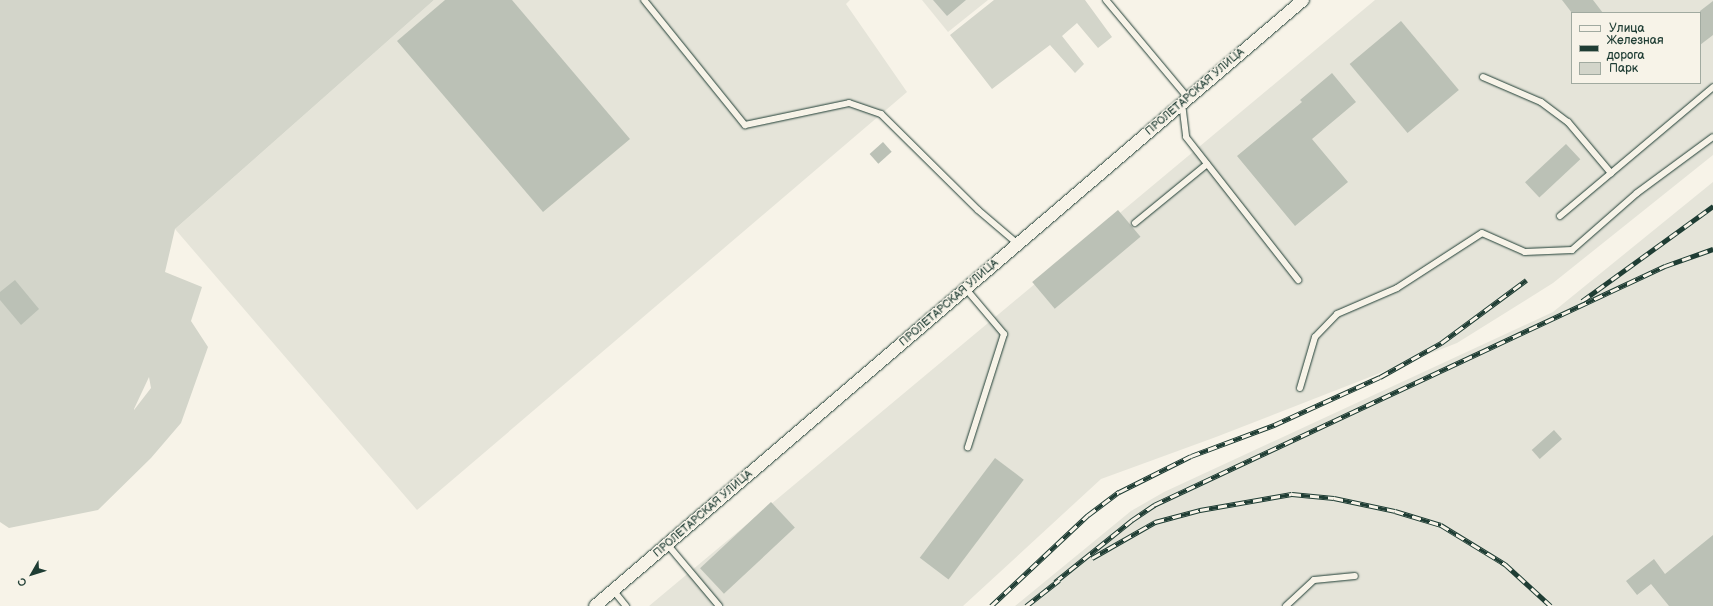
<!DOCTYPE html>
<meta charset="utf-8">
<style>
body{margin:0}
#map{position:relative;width:1713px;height:606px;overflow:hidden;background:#f7f3e8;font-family:"Balsamiq Sans",sans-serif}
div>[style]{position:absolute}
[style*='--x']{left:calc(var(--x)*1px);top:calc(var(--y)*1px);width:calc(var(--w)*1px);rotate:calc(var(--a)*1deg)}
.built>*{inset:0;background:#e5e4d9}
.green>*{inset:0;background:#d3d5ca}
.building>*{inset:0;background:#bbc1b6;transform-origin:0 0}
.roads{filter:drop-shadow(0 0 1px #1f3d34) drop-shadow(0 0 1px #1f3d34)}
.service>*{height:6px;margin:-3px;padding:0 3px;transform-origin:3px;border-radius:3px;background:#f7f3e8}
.minor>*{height:12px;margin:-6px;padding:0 6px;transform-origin:6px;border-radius:6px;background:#f7f3e8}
.rail>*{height:4.5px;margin-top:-2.25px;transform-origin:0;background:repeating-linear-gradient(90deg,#f7f3e8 0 9px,#1f3d34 0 18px);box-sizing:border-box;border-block:1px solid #1f3d34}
span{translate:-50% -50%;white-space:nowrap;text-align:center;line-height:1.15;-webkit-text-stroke:3px #f7f3e8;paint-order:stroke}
.street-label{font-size:11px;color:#1f3d34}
.legend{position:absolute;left:1571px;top:12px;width:130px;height:72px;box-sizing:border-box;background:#f7f3e8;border:1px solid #a1aaa0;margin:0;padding:5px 7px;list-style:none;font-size:12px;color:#1f3d34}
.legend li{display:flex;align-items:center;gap:8px;height:20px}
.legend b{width:20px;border:1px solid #a1aaa0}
.north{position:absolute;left:12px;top:554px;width:40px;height:40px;-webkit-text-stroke:3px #f7f3e8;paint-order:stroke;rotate:231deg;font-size:11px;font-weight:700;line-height:16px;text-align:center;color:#1f3d34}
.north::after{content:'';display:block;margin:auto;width:14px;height:18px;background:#1f3d34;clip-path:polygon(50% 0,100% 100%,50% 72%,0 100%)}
</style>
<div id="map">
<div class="built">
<i style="clip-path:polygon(434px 0,850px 0,846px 4px,907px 92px,417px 510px,175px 229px)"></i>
<i style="clip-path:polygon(922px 0,988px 0,948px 32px)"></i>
<i style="clip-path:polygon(evenodd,1375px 0,1713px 0,1713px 155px,1553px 283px,1457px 343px,1216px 437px,1101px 479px,963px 606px,649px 606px,1375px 0,1572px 13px,1700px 13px,1700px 83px,1572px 83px,1572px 13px)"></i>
<i style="clip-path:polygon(1713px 182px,1713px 606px,1015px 606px,1131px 511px,1164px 492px,1553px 312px)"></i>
</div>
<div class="green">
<i style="clip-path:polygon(evenodd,0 0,434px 0,175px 229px,165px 272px,202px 287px,191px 321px,208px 347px,181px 423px,151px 458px,98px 510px,9px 528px,0 522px,0 0,149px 377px,151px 388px,134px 410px,134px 409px,149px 377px)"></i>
<i style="clip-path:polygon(994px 0,1085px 0,1112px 37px,1098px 48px,1077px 23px,1062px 36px,1084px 64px,1075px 73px,1050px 45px,992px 89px,950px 35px)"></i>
</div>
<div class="building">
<i style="clip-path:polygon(445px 0,512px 0,630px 139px,543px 212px,397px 41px)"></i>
<i style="clip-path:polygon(933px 0,966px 0,947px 16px)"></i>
<i style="clip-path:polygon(1562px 0,1593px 0,1603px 13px,1572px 13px)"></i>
<i style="clip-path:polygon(1713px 1px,1713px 35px,1700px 45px,1700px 11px)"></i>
<i style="left:1401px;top:21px;width:90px;height:67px;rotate:50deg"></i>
<i style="clip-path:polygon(1332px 73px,1356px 102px,1312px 139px,1348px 182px,1295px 226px,1237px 156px,1302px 102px,1300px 100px)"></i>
<i style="left:883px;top:142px;width:13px;height:18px;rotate:48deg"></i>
<i style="left:1566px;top:144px;width:21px;height:56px;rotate:47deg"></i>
<i style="left:1118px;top:210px;width:35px;height:112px;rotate:50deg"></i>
<i style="clip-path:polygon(15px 280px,39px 309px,21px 325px,0 300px,0 292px)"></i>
<i style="left:1554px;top:430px;width:12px;height:30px;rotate:48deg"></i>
<i style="left:995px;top:458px;width:36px;height:125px;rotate:37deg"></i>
<i style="left:771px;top:502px;width:35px;height:97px;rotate:47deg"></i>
<i style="clip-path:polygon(1713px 535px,1713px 606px,1669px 606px,1651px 584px,1637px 595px,1626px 581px,1654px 559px,1665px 574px)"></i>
</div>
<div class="roads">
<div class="service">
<i style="--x:644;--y:0;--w:161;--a:51.1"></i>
<i style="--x:745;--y:125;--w:106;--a:-11.9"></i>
<i style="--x:849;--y:103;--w:34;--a:19"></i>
<i style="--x:881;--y:114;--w:136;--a:44.7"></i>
<i style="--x:978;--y:210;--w:52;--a:40.4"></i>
<i style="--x:1106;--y:0;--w:128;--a:50.1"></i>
<i style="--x:1483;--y:77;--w:63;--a:23.3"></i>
<i style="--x:1541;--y:102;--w:34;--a:37"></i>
<i style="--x:1568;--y:122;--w:67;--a:49.9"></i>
<i style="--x:1182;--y:103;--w:34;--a:83"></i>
<i style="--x:1186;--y:137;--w:182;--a:51.9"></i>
<i style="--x:1560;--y:216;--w:200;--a:-40.1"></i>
<i style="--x:1135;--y:223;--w:93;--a:-39.3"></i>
<i style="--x:966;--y:289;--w:59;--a:49.8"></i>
<i style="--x:1004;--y:334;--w:119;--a:107.7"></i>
<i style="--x:1300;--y:388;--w:53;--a:-73.6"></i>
<i style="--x:1315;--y:337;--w:32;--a:-46"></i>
<i style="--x:1337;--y:314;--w:65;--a:-23.4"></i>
<i style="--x:1397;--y:288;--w:101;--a:-32.9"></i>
<i style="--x:1482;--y:233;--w:47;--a:23.8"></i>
<i style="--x:1525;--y:252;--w:47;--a:-2.4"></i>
<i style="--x:1572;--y:250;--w:86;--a:-41.2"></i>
<i style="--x:1637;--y:193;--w:94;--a:-36.4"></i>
<i style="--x:667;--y:544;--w:81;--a:50"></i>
<i style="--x:613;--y:590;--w:21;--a:51"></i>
<i style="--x:1286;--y:606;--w:38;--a:-43"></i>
<i style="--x:1314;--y:580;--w:41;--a:-5.6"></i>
</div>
<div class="minor">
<i style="--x:595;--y:606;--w:932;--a:-40.56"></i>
</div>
</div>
<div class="rail">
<i style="--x:1582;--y:301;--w:162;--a:-35.9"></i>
<i style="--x:1092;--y:558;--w:73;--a:-29.7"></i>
<i style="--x:1155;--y:522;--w:47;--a:-14.9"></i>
<i style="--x:1200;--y:510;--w:93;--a:-9.9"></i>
<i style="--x:1292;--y:494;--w:42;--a:5.4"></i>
<i style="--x:1334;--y:498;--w:62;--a:12"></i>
<i style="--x:1395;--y:511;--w:48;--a:16.9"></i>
<i style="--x:1441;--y:525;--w:75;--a:31.4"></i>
<i style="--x:1505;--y:564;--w:62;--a:42.4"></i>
<i style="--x:1055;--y:582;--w:99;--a:-38.8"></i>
<i style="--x:1132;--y:520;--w:27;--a:-34"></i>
<i style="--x:1154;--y:505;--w:564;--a:-25.07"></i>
<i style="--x:1665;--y:266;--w:51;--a:-19.5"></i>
<i style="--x:991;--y:606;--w:133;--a:-43.2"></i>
<i style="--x:1088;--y:515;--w:39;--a:-37"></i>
<i style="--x:1119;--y:492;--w:80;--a:-26.6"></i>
<i style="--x:1191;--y:456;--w:89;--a:-20.5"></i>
<i style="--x:1274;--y:425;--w:116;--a:-24.4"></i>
<i style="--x:1380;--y:377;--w:70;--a:-29.1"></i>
<i style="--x:1441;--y:343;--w:106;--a:-36.5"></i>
<i style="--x:1026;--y:606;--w:42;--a:-38.2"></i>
</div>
<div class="street-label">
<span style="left:1195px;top:92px;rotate:-41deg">ПРОЛЕТАРСКАЯ УЛИЦА</span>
<span style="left:949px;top:303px;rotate:-41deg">ПРОЛЕТАРСКАЯ УЛИЦА</span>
<span style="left:703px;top:514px;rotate:-41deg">ПРОЛЕТАРСКАЯ УЛИЦА</span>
</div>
<ul class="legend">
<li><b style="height:5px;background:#f7f3e8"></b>Улица</li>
<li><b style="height:5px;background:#1f3d34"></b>Железная дорога</li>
<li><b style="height:11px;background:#d3d5ca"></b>Парк</li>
</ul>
<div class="north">С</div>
</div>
